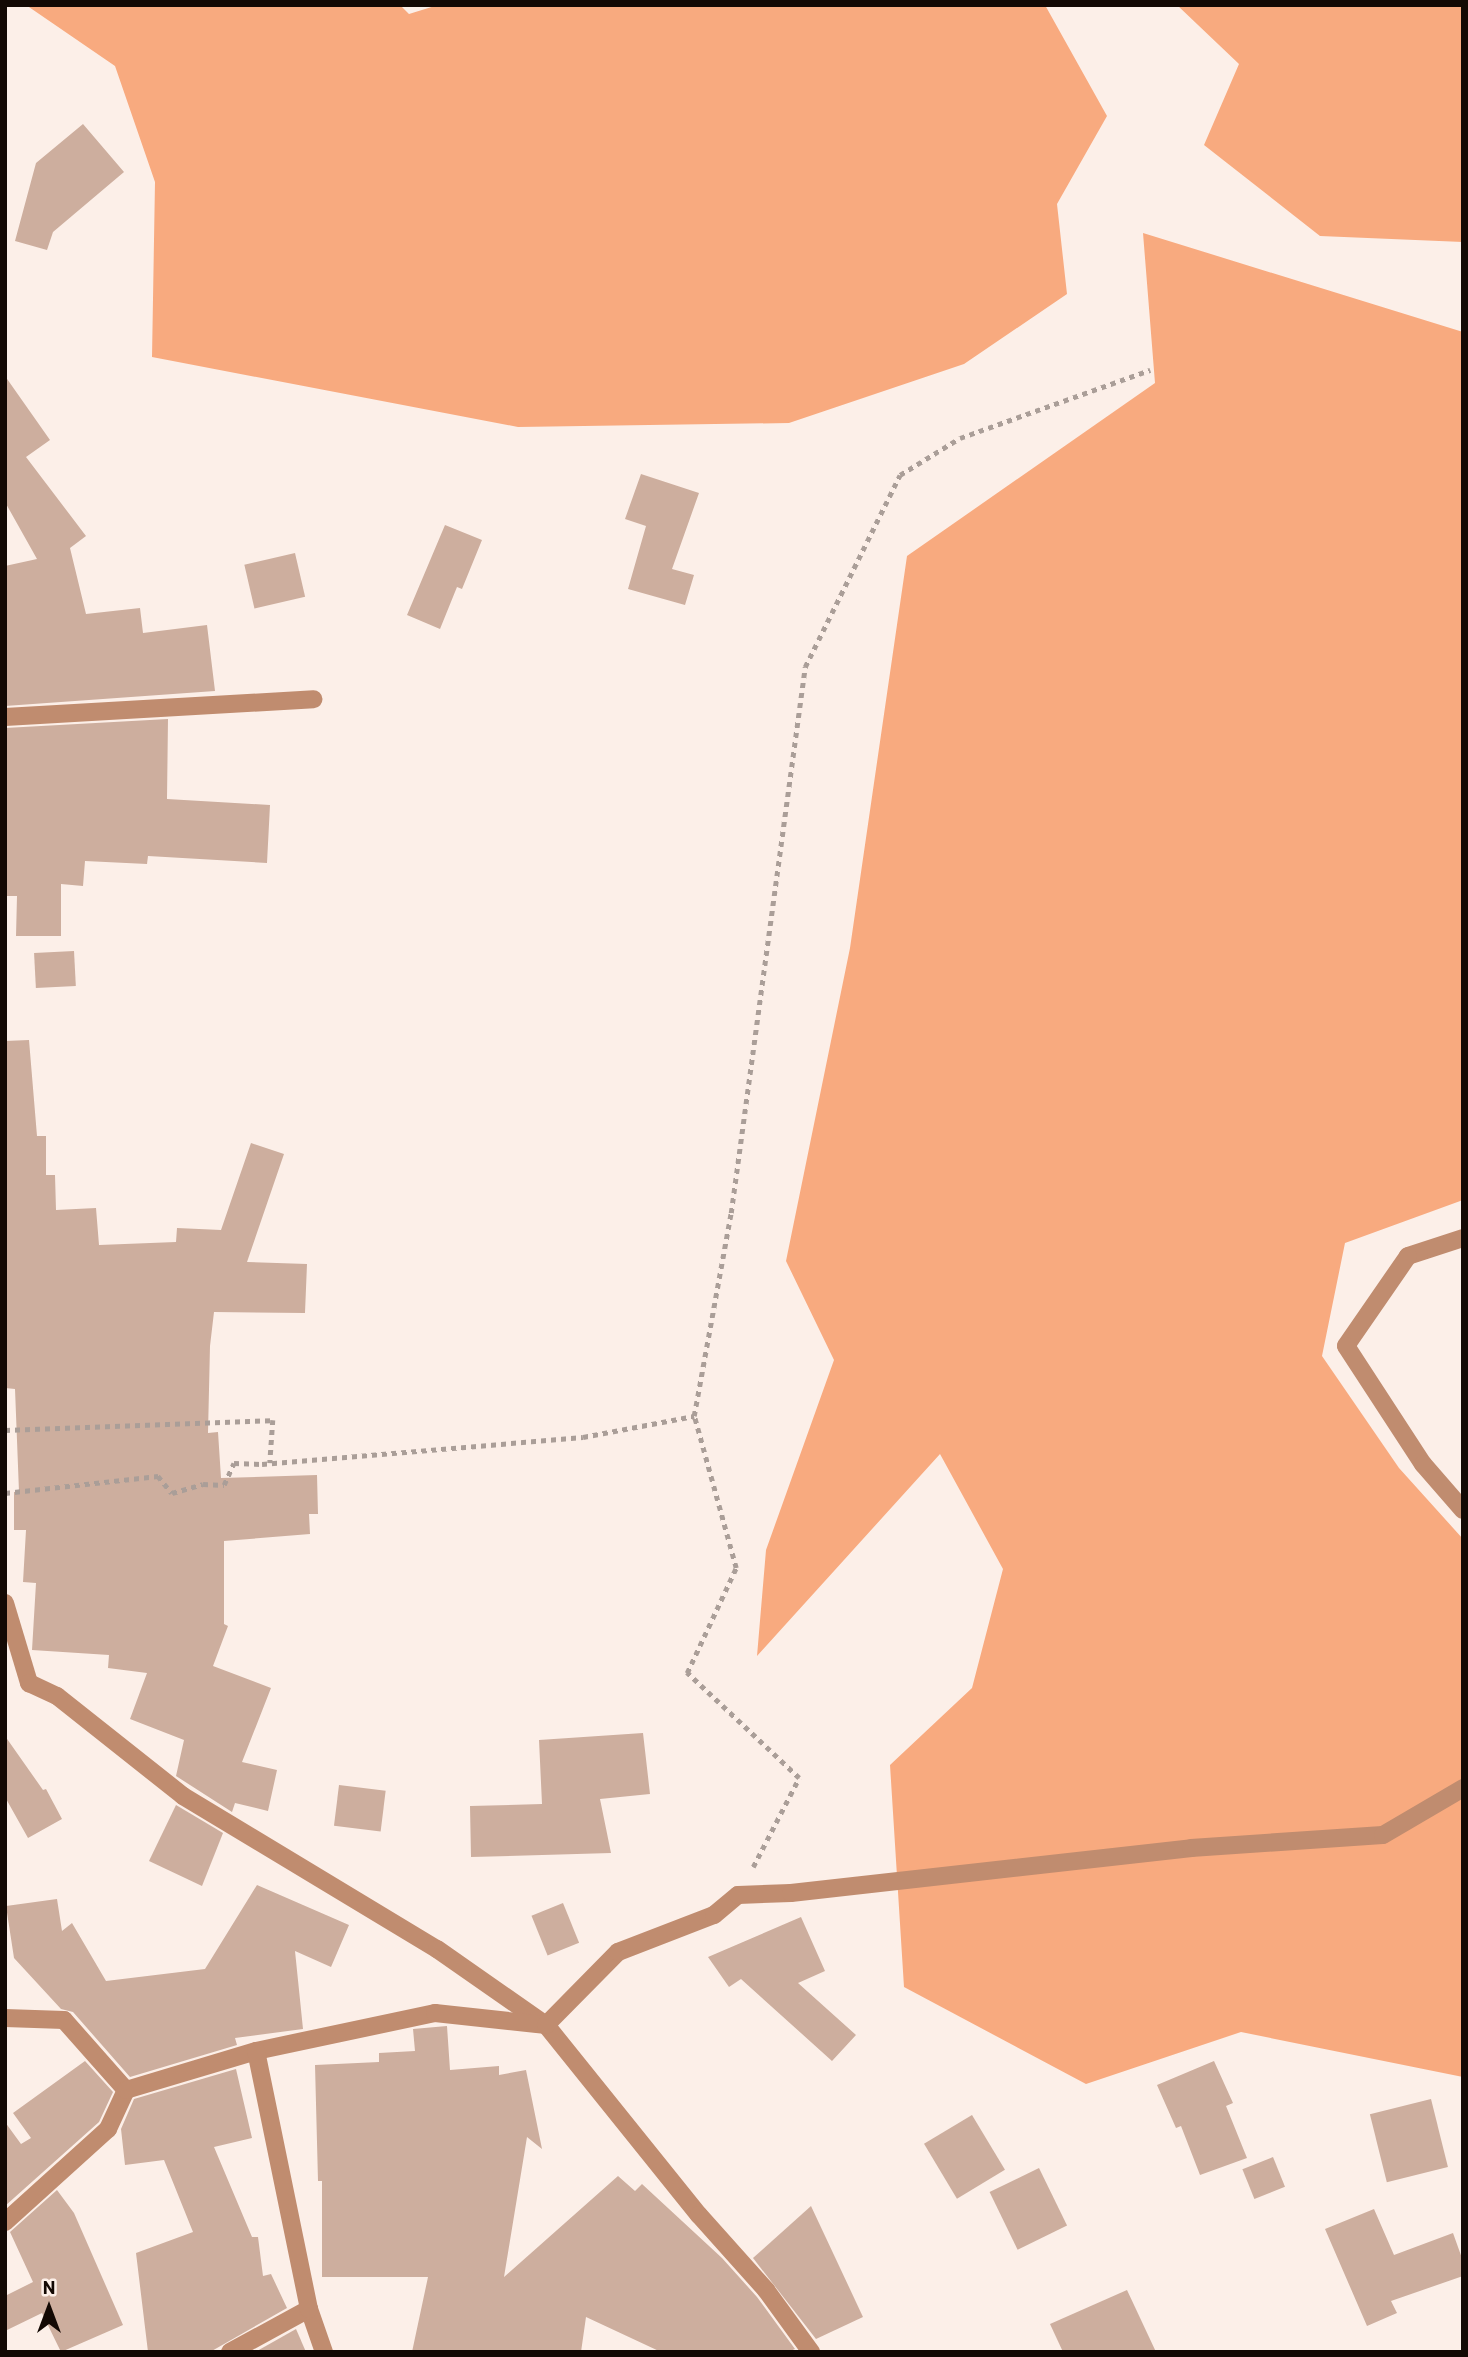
<!DOCTYPE html>
<style>
body{margin:0}
#map{position:relative;width:1468px;height:2357px;overflow:hidden;background:#fcefe8;font-family:Barlow,sans-serif}
div>[style]{position:absolute}
[style*='--x']{left:calc(var(--x)*1px);top:calc(var(--y)*1px);width:calc(var(--w)*1px);rotate:calc(var(--a)*1deg)}
.forest>*{inset:0;background:#f8aa7f}
.building>*{inset:0;background:#cdae9e;transform-origin:0 0}
.path>*{height:4.5px;margin-top:-2.25px;transform-origin:0;background:repeating-linear-gradient(90deg,#aa9e98 0 5px,transparent 0 10px)}
.minor>*{height:18px;margin:-9px;padding:0 9px;transform-origin:9px;border-radius:9px;background:#c08c6f}
span{translate:-50% -50%;white-space:nowrap;text-align:center;line-height:1.15;-webkit-text-stroke:5px #fcefe8;paint-order:stroke}
.frame{position:absolute;inset:0;border:7px solid #130904;pointer-events:none}
.north{position:absolute;left:14px;top:2273px;width:70px;height:70px;-webkit-text-stroke:5px #fcefe8;paint-order:stroke;rotate:0deg;font-size:19px;font-weight:700;line-height:28px;text-align:center;color:#130904}
.north::after{content:'';display:block;margin:auto;width:24px;height:32px;background:#130904;clip-path:polygon(50% 0,100% 100%,50% 72%,0 100%)}
</style>
<div id="map">
<div class="forest">
<i style="clip-path:polygon(26px 5px,400px 5px,409px 14px,438px 5px,1045px 5px,1107px 116px,1057px 204px,1067px 294px,964px 364px,789px 423px,518px 427px,152px 357px,155px 182px,115px 66px)"></i>
<i style="clip-path:polygon(1177px 5px,1463px 5px,1463px 242px,1320px 236px,1204px 145px,1239px 64px)"></i>
<i style="clip-path:polygon(1143px 233px,1463px 332px,1463px 1200px,1345px 1243px,1322px 1356px,1399px 1468px,1463px 1539px,1463px 2077px,1241px 2032px,1086px 2084px,904px 1987px,890px 1765px,972px 1688px,1003px 1569px,940px 1454px,757px 1656px,766px 1550px,834px 1360px,786px 1261px,850px 948px,907px 556px,1155px 383px)"></i>
</div>
<div class="building">
<i style="clip-path:polygon(83px 124px,124px 172px,53px 232px,47px 250px,15px 241px,36px 163px)"></i>
<i style="clip-path:polygon(5px 376px,50px 440px,26px 457px,86px 536px,70px 548px,86px 614px,140px 608px,143px 633px,207px 625px,215px 691px,5px 706px,5px 566px,37px 559px,5px 502px)"></i>
<i style="clip-path:polygon(641px 474px,699px 493px,672px 569px,694px 575px,685px 605px,628px 589px,646px 526px,625px 519px)"></i>
<i style="clip-path:polygon(445px 525px,482px 540px,462px 589px,457px 587px,440px 629px,407px 615px)"></i>
<i style="left:295px;top:553px;width:45px;height:52px;rotate:77deg"></i>
<i style="clip-path:polygon(168px 719px,167px 799px,270px 805px,267px 863px,148px 856px,147px 864px,85px 861px,83px 886px,61px 884px,61px 936px,16px 936px,17px 896px,5px 896px,5px 728px)"></i>
<i style="left:74px;top:951px;width:35px;height:40px;rotate:87deg"></i>
<i style="clip-path:polygon(29px 1040px,37px 1136px,46px 1136px,46px 1175px,55px 1175px,56px 1210px,96px 1208px,99px 1245px,176px 1242px,177px 1228px,221px 1230px,251px 1143px,284px 1154px,247px 1262px,307px 1264px,305px 1313px,214px 1312px,210px 1346px,208px 1433px,218px 1432px,221px 1478px,317px 1475px,318px 1514px,309px 1514px,310px 1534px,224px 1541px,224px 1624px,228px 1626px,213px 1666px,271px 1688px,242px 1762px,277px 1770px,268px 1811px,235px 1803px,232px 1812px,176px 1776px,184px 1740px,130px 1719px,147px 1673px,108px 1668px,109px 1655px,32px 1650px,36px 1583px,23px 1582px,26px 1530px,14px 1530px,14px 1492px,19px 1492px,15px 1389px,5px 1388px,5px 1041px)"></i>
<i style="clip-path:polygon(643px 1733px,650px 1794px,600px 1799px,611px 1853px,471px 1857px,470px 1806px,542px 1804px,539px 1740px)"></i>
<i style="clip-path:polygon(5px 1736px,43px 1790px,46px 1789px,62px 1819px,28px 1838px,5px 1797px)"></i>
<i style="left:339px;top:1785px;width:47px;height:41px;rotate:7deg"></i>
<i style="clip-path:polygon(176px 1805px,223px 1833px,202px 1886px,149px 1861px)"></i>
<i style="clip-path:polygon(257px 1885px,349px 1925px,331px 1967px,295px 1951px,303px 2029px,235px 2038px,237px 2045px,130px 2077px,73px 2012px,61px 2009px,14px 1958px,6px 1906px,57px 1899px,62px 1931px,72px 1923px,106px 1981px,205px 1969px)"></i>
<i style="left:563px;top:1903px;width:43px;height:34px;rotate:68deg"></i>
<i style="clip-path:polygon(801px 1917px,825px 1971px,798px 1983px,856px 2035px,832px 2061px,741px 1979px,729px 1987px,708px 1957px)"></i>
<i style="clip-path:polygon(447px 2026px,450px 2070px,499px 2066px,499px 2075px,526px 2070px,542px 2149px,527px 2137px,504px 2277px,618px 2176px,635px 2191px,642px 2184px,722px 2258px,757px 2297px,795px 2349px,788px 2352px,661px 2352px,586px 2317px,581px 2352px,412px 2352px,428px 2277px,322px 2277px,322px 2181px,318px 2181px,315px 2065px,379px 2062px,379px 2053px,415px 2051px,413px 2029px)"></i>
<i style="clip-path:polygon(85px 2061px,113px 2092px,99px 2122px,5px 2206px,5px 2122px,21px 2144px,31px 2138px,13px 2113px)"></i>
<i style="clip-path:polygon(1214px 2061px,1233px 2103px,1226px 2106px,1247px 2158px,1200px 2175px,1181px 2126px,1176px 2128px,1157px 2085px)"></i>
<i style="clip-path:polygon(236px 2069px,252px 2138px,214px 2147px,252px 2237px,258px 2237px,263px 2276px,271px 2274px,287px 2308px,210px 2352px,148px 2352px,136px 2253px,193px 2232px,164px 2160px,125px 2165px,121px 2129px,134px 2099px)"></i>
<i style="left:1431px;top:2099px;width:70px;height:63px;rotate:76deg"></i>
<i style="left:972px;top:2115px;width:64px;height:56px;rotate:59deg"></i>
<i style="left:1273px;top:2157px;width:32px;height:33px;rotate:68deg"></i>
<i style="left:1039px;top:2168px;width:64px;height:55px;rotate:64deg"></i>
<i style="clip-path:polygon(57px 2190px,74px 2213px,123px 2325px,61px 2352px,42px 2313px,5px 2331px,5px 2296px,33px 2282px,10px 2232px)"></i>
<i style="clip-path:polygon(811px 2206px,863px 2317px,816px 2339px,753px 2258px)"></i>
<i style="clip-path:polygon(1374px 2209px,1394px 2255px,1453px 2233px,1463px 2261px,1463px 2276px,1391px 2301px,1397px 2313px,1367px 2326px,1325px 2229px)"></i>
<i style="clip-path:polygon(1127px 2290px,1156px 2352px,1063px 2352px,1050px 2324px)"></i>
<i style="clip-path:polygon(296px 2329px,306px 2352px,257px 2352px,257px 2351px)"></i>
</div>
<div class="path">
<i style="--x:5;--y:1430;--w:268;--a:-2.1"></i>
<i style="--x:273;--y:1420;--w:43;--a:94"></i>
<i style="--x:5;--y:1493;--w:154;--a:-6.3"></i>
<i style="--x:158;--y:1476;--w:22;--a:51"></i>
<i style="--x:172;--y:1493;--w:32;--a:-16"></i>
<i style="--x:203;--y:1484;--w:21;--a:3"></i>
<i style="--x:224;--y:1485;--w:24;--a:-66"></i>
<i style="--x:234;--y:1463;--w:28;--a:2"></i>
<i style="--x:262;--y:1464;--w:322;--a:-4.8"></i>
<i style="--x:583;--y:1437;--w:113;--a:-10.7"></i>
<i style="--x:753;--y:1867;--w:100;--a:-62.7"></i>
<i style="--x:799;--y:1778;--w:154;--a:-136.8"></i>
<i style="--x:687;--y:1673;--w:116;--a:-65"></i>
<i style="--x:736;--y:1568;--w:158;--a:-105.4"></i>
<i style="--x:694;--y:1416;--w:206;--a:-79.7"></i>
<i style="--x:731;--y:1213;--w:551;--a:-82.28"></i>
<i style="--x:805;--y:667;--w:214;--a:-63.7"></i>
<i style="--x:900;--y:475;--w:70;--a:-31.7"></i>
<i style="--x:960;--y:438;--w:202;--a:-19.7"></i>
</div>
<div class="minor">
<i style="--x:5;--y:717;--w:309;--a:-3.3"></i>
<i style="--x:1463;--y:1238;--w:58;--a:161.9"></i>
<i style="--x:1408;--y:1256;--w:109;--a:124.6"></i>
<i style="--x:1346;--y:1346;--w:141;--a:56.9"></i>
<i style="--x:1423;--y:1464;--w:61;--a:49"></i>
<i style="--x:5;--y:1603;--w:84;--a:73.3"></i>
<i style="--x:29;--y:1683;--w:31;--a:25"></i>
<i style="--x:57;--y:1696;--w:161;--a:38.4"></i>
<i style="--x:183;--y:1796;--w:297;--a:31.1"></i>
<i style="--x:437;--y:1949;--w:133;--a:34.9"></i>
<i style="--x:546;--y:2025;--w:244;--a:51.2"></i>
<i style="--x:699;--y:2215;--w:101;--a:48.2"></i>
<i style="--x:766;--y:2290;--w:77;--a:54"></i>
<i style="--x:5;--y:2018;--w:59;--a:1.9"></i>
<i style="--x:64;--y:2020;--w:94;--a:48.5"></i>
<i style="--x:5;--y:2222;--w:139;--a:-42.1"></i>
<i style="--x:108;--y:2129;--w:43;--a:-65.2"></i>
<i style="--x:126;--y:2090;--w:136;--a:-16.7"></i>
<i style="--x:256;--y:2051;--w:183;--a:-12"></i>
<i style="--x:435;--y:2013;--w:112;--a:6.2"></i>
<i style="--x:546;--y:2025;--w:103;--a:-45.4"></i>
<i style="--x:618;--y:1952;--w:103;--a:-21.1"></i>
<i style="--x:714;--y:1915;--w:31;--a:-40"></i>
<i style="--x:738;--y:1895;--w:53;--a:-2.2"></i>
<i style="--x:791;--y:1893;--w:403;--a:-6.4"></i>
<i style="--x:1191;--y:1848;--w:192;--a:-3.9"></i>
<i style="--x:1383;--y:1835;--w:93;--a:-30.4"></i>
<i style="--x:309;--y:2309;--w:46;--a:70.8"></i>
<i style="--x:230;--y:2352;--w:90;--a:-28.6"></i>
<i style="--x:309;--y:2309;--w:263;--a:-101.6"></i>
</div>
<div class="frame"></div>
<div class="north">N</div>
</div>
